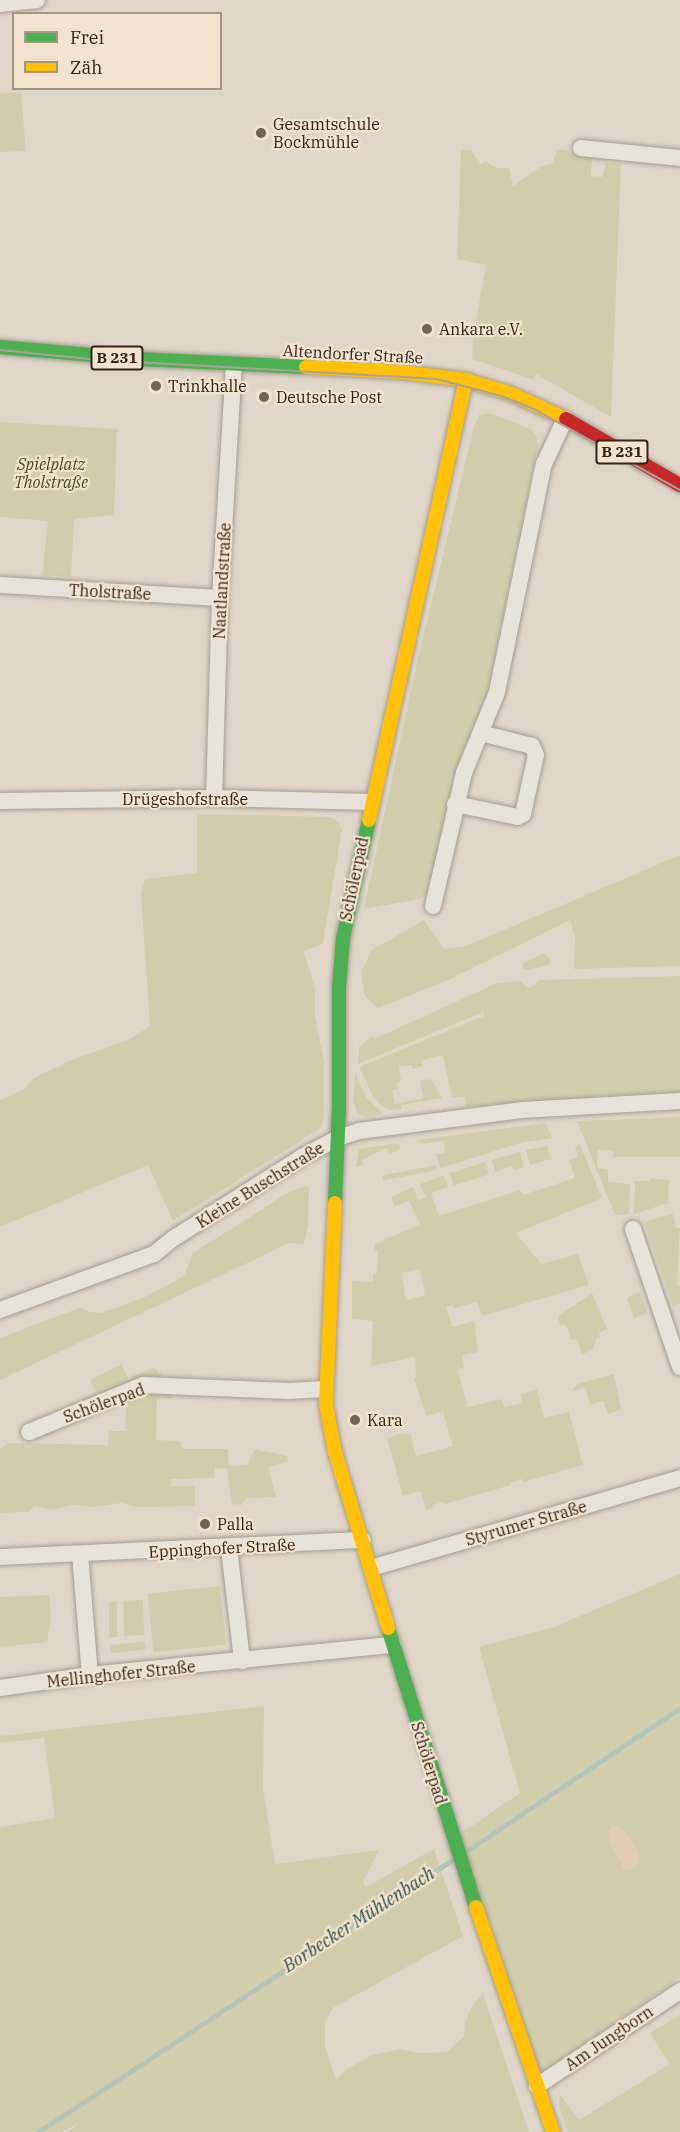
<!DOCTYPE html>
<meta charset="utf-8">
<style>
body{margin:0}
#map{position:relative;width:680px;height:2132px;overflow:hidden;background:#e0d7ca;font-family:"IBM Plex Serif",serif}
div>[style]{position:absolute}
[style*='--x']{left:calc(var(--x)*1px);top:calc(var(--y)*1px);width:calc(var(--w)*1px);rotate:calc(var(--a)*1deg)}
.green>*{inset:0;background:#d2cead;transform-origin:0 0}
.sand>*{inset:0;background:#e2cfb2}
.stream>*{height:5px;margin:-2.5px;padding:0 2.5px;transform-origin:2.5px;border-radius:2.5px;background:#b5c4b8}
.roads{filter:drop-shadow(0 0 2px #a59c93) drop-shadow(0 0 2px #a59c93)}
.street>*{height:16px;margin:-8px;padding:0 8px;transform-origin:8px;border-radius:8px;background:#e8e3da}
.fast>*{height:14px;margin:-7px;padding:0 7px;transform-origin:7px;border-radius:7px;background:#4caf50}
.slow>*{height:14px;margin:-7px;padding:0 7px;transform-origin:7px;border-radius:7px;background:#ffc107}
.jam>*{height:14px;margin:-7px;padding:0 7px;transform-origin:7px;border-radius:7px;background:#c62828}
.tram>*{height:1.5px;margin:-0.75px;padding:0 0.75px;transform-origin:0.75px;border-radius:0.75px;background:#a8a29b}
.dots>*{width:16px;height:16px;translate:-50% -50%;box-sizing:border-box;border:3px solid #f2e3cf;border-radius:50%}
span{translate:-50% -50%;white-space:nowrap;text-align:center;line-height:1.15;-webkit-text-stroke:4.5px #f2e3cf;paint-order:stroke}
.shield-label span{padding:2px 4px;background:#f2e3cf;border:2px solid;border-radius:4px;-webkit-text-stroke-width:0}
.shield-label{font-size:15px;color:#32241d;font-weight:700}
.poi-label{font-size:16px;color:#32241d}
.left{translate:0 -50%;text-align:left}
.street-label{font-size:16px;color:#32241d}
.park-label{font-size:16px;color:#484d25;font-style:italic}
.water-label{font-size:18px;color:#2d514a;font-style:italic}
.legend{position:absolute;left:12px;top:12px;width:210px;height:78px;box-sizing:border-box;background:#f2e3cf;border:2px solid #a59788;margin:0;padding:8px 10px;list-style:none;font-size:18px;color:#32241d}
.legend li{display:flex;align-items:center;gap:12px;height:30px}
.legend b{width:30px;border:2px solid #a59788}
</style>
<div id="map">
<div class="green">
<i style="clip-path:polygon(21px 92px,26px 151px,0 152px,0 94px)"></i>
<i style="clip-path:polygon(557px 149px,592px 156px,591px 176px,602px 177px,606px 163px,621px 164px,611px 417px,536px 374px,534px 380px,472px 359px,473px 338px,486px 265px,457px 259px,461px 150px,471px 150px,481px 164px,485px 161px,496px 168px,509px 168px,513px 186px,540px 167px,553px 163px)"></i>
<i style="clip-path:polygon(489px 413px,531px 429px,537px 437px,538px 446px,485px 703px,461px 754px,428px 893px,420px 899px,364px 909px,414px 676px,474px 426px,479px 415px)"></i>
<i style="clip-path:polygon(0 422px,117px 429px,114px 515px,74px 519px,71px 577px,42px 575px,48px 521px,0 517px)"></i>
<i style="clip-path:polygon(197px 814px,331px 817px,339px 822px,342px 829px,323px 943px,304px 952px,315px 989px,315px 1015px,324px 1062px,324px 1117px,321px 1128px,173px 1221px,148px 1165px,0 1227px,0 1100px,24px 1089px,34px 1078px,74px 1059px,131px 1039px,150px 1026px,141px 894px,145px 879px,197px 873px)"></i>
<i style="clip-path:polygon(680px 855px,680px 966px,574px 969px,575px 938px,570px 920px,444px 982px,378px 1008px,364px 995px,361px 971px,372px 950px,424px 920px,444px 949px,466px 946px)"></i>
<i style="clip-path:polygon(544px 953px,551px 959px,549px 965px,528px 970px,522px 968px,523px 963px)"></i>
<i style="clip-path:polygon(680px 976px,680px 1093px,615px 1095px,466px 1107px,465px 1097px,452px 1098px,443px 1055px,421px 1060px,422px 1066px,413px 1069px,412px 1065px,399px 1066px,401px 1080px,397px 1083px,398px 1089px,392px 1091px,395px 1104px,423px 1098px,420px 1081px,431px 1079px,442px 1098px,401px 1105px,402px 1109px,391px 1110px,382px 1106px,373px 1096px,359px 1067px,484px 1016px,483px 1012px,358px 1064px,359px 1047px,373px 1036px,374px 1039px,497px 983px,522px 981px,525px 986px,530px 988px,539px 980px)"></i>
<i style="clip-path:polygon(355px 1072px,366px 1097px,383px 1114px,367px 1117px,357px 1113px,353px 1101px)"></i>
<i style="clip-path:polygon(680px 1117px,680px 1157px,613px 1157px,613px 1151px,598px 1150px,597px 1168px,608px 1170px,608px 1182px,630px 1184px,629px 1214px,615px 1215px,577px 1121px)"></i>
<i style="clip-path:polygon(546px 1123px,552px 1138px,520px 1143px,441px 1168px,436px 1154px,445px 1153px,444px 1141px,421px 1144px,418px 1140px)"></i>
<i style="clip-path:polygon(396px 1143px,399px 1144px,400px 1149px,390px 1154px,386px 1148px,361px 1161px,363px 1165px,356px 1167px,359px 1149px)"></i>
<i style="clip-path:polygon(evenodd,580px 1144px,602px 1198px,516px 1233px,541px 1264px,578px 1254px,589px 1285px,482px 1316px,477px 1302px,454px 1308px,453px 1305px,446px 1307px,452px 1327px,474px 1321px,478px 1352px,462px 1355px,464px 1368px,458px 1369px,467px 1407px,502px 1399px,504px 1407px,523px 1403px,521px 1394px,537px 1389px,544px 1418px,569px 1412px,583px 1465px,524px 1482px,522px 1479px,511px 1482px,511px 1485px,445px 1504px,443px 1502px,432px 1505px,433px 1508px,426px 1510px,421px 1491px,403px 1496px,387px 1438px,403px 1433px,411px 1435px,416px 1456px,453px 1446px,443px 1412px,426px 1416px,414px 1378px,416px 1377px,415px 1357px,371px 1366px,373px 1321px,352px 1319px,352px 1281px,373px 1282px,373px 1273px,377px 1273px,378px 1251px,375px 1251px,375px 1244px,420px 1224px,409px 1201px,395px 1206px,391px 1197px,413px 1187px,418px 1200px,426px 1197px,420px 1184px,444px 1175px,448px 1187px,431px 1193px,439px 1216px,520px 1190px,523px 1195px,575px 1178px,569px 1160px,578px 1157px,575px 1147px,580px 1144px,420px 1269px,425px 1295px,406px 1300px,402px 1273px,420px 1269px)"></i>
<i style="clip-path:polygon(547px 1146px,551px 1159px,530px 1165px,526px 1150px)"></i>
<i style="clip-path:polygon(520px 1152px,524px 1167px,514px 1170px,512px 1166px,495px 1172px,492px 1160px)"></i>
<i style="left:485px;top:1162px;width:13px;height:37px;rotate:72deg"></i>
<i style="left:436px;top:1165px;width:5px;height:55px;rotate:79deg"></i>
<i style="clip-path:polygon(650px 1178px,669px 1180px,668px 1203px,634px 1214px,635px 1181px,649px 1181px)"></i>
<i style="clip-path:polygon(306px 1186px,309px 1189px,308px 1227px,304px 1244px,289px 1243px,277px 1249px,0 1380px,0 1338px,82px 1307px,85px 1311px,101px 1313px,145px 1297px,184px 1276px,193px 1253px,289px 1192px)"></i>
<i style="clip-path:polygon(673px 1214px,676px 1228px,680px 1228px,677px 1284px,680px 1288px,680px 1303px,673px 1306px,645px 1225px,649px 1220px)"></i>
<i style="clip-path:polygon(641px 1292px,647px 1313px,634px 1318px,627px 1298px)"></i>
<i style="clip-path:polygon(592px 1293px,607px 1329px,599px 1333px,600px 1337px,597px 1338px,593px 1350px,582px 1354px,577px 1339px,571px 1340px,566px 1325px,560px 1326px,558px 1316px)"></i>
<i style="clip-path:polygon(122px 1364px,128px 1379px,154px 1367px,172px 1386px,172px 1399px,157px 1399px,156px 1440px,180px 1441px,183px 1449px,228px 1449px,229px 1466px,248px 1465px,254px 1449px,287px 1456px,288px 1461px,268px 1468px,276px 1497px,246px 1498px,242px 1505px,232px 1504px,227px 1469px,215px 1468px,215px 1478px,171px 1479px,170px 1486px,195px 1486px,195px 1506px,136px 1507px,122px 1503px,90px 1507px,73px 1505px,51px 1510px,35px 1506px,28px 1512px,0 1513px,0 1449px,9px 1443px,108px 1445px,109px 1431px,125px 1431px,127px 1388px,100px 1399px,90px 1380px)"></i>
<i style="clip-path:polygon(614px 1374px,621px 1410px,608px 1414px,603px 1401px,590px 1405px,585px 1388px,572px 1391px,577px 1384px)"></i>
<i style="clip-path:polygon(680px 1574px,680px 1977px,534px 2079px,460px 1834px,520px 1793px,479px 1647px,551px 1628px)"></i>
<i style="left:220px;top:1586px;width:59px;height:73px;rotate:84deg"></i>
<i style="clip-path:polygon(49px 1595px,51px 1618px,47px 1642px,0 1647px,0 1597px)"></i>
<i style="left:143px;top:1600px;width:35px;height:20px;rotate:88deg"></i>
<i style="left:109px;top:1602px;width:8px;height:35px"></i>
<i style="left:145px;top:1641px;width:8px;height:35px;rotate:83deg"></i>
<i style="clip-path:polygon(264px 1706px,263px 1788px,275px 1864px,379px 1850px,363px 1882px,366px 1887px,434px 1849px,463px 1936px,333px 2008px,325px 2022px,325px 2046px,336px 2080px,347px 2069px,372px 2055px,402px 2049px,418px 2053px,447px 2052px,464px 2036px,465px 2022px,472px 2006px,483px 1994px,529px 2132px,67px 2132px,81px 2122px,62px 2132px,0 2132px,0 1827px,55px 1818px,44px 1738px,0 1743px,0 1736px)"></i>
<i style="clip-path:polygon(680px 2015px,680px 2132px,568px 2132px,559px 2107px,560px 2095px,579px 2120px,670px 2064px,650px 2033px)"></i>
</div>
<div class="sand">
<i style="clip-path:polygon(612px 1825px,619px 1827px,627px 1833px,638px 1854px,639px 1860px,635px 1869px,629px 1872px,624px 1869px,612px 1846px,608px 1835px)"></i>
</div>
<div class="stream">
<i style="--x:465;--y:1852;--w:259;--a:-33.8"></i>
<i style="--x:38;--y:2132;--w:498;--a:-33.3"></i>
</div>
<div class="roads">
<div class="street">
<i style="--x:0;--y:4;--w:37;--a:-6"></i>
<i style="--x:581;--y:148;--w:100;--a:5.8"></i>
<i style="--x:0;--y:585;--w:220;--a:3.4"></i>
<i style="--x:214;--y:798;--w:200;--a:-88.3"></i>
<i style="--x:220;--y:598;--w:234;--a:-86.6"></i>
<i style="--x:0;--y:801;--w:214;--a:-0.8"></i>
<i style="--x:214;--y:798;--w:157;--a:1.5"></i>
<i style="--x:455;--y:804;--w:64;--a:11.7"></i>
<i style="--x:518;--y:817;--w:6;--a:-31"></i>
<i style="--x:523;--y:814;--w:60;--a:-77.6"></i>
<i style="--x:536;--y:755;--w:10;--a:-114"></i>
<i style="--x:532;--y:746;--w:53;--a:-165.7"></i>
<i style="--x:433;--y:906;--w:137;--a:-76.9"></i>
<i style="--x:464;--y:773;--w:87;--a:-67.8"></i>
<i style="--x:497;--y:692;--w:233;--a:-78.4"></i>
<i style="--x:544;--y:464;--w:50;--a:-65"></i>
<i style="--x:633;--y:1229;--w:146;--a:71.2"></i>
<i style="--x:0;--y:1310;--w:164;--a:-20"></i>
<i style="--x:154;--y:1254;--w:26;--a:-39"></i>
<i style="--x:174;--y:1238;--w:151;--a:-32.3"></i>
<i style="--x:302;--y:1157;--w:41;--a:-27.8"></i>
<i style="--x:338;--y:1138;--w:22;--a:-18"></i>
<i style="--x:359;--y:1131;--w:164;--a:-7.3"></i>
<i style="--x:522;--y:1110;--w:158;--a:-3.3"></i>
<i style="--x:29;--y:1432;--w:123;--a:-22.4"></i>
<i style="--x:143;--y:1385;--w:145;--a:2.4"></i>
<i style="--x:288;--y:1391;--w:37;--a:-3"></i>
<i style="--x:229;--y:1548;--w:114;--a:83.4"></i>
<i style="--x:80;--y:1554;--w:121;--a:85.3"></i>
<i style="--x:0;--y:1557;--w:363;--a:-2.7"></i>
<i style="--x:371;--y:1568;--w:322;--a:-16.2"></i>
<i style="--x:0;--y:1688;--w:91;--a:-8.2"></i>
<i style="--x:90;--y:1675;--w:304;--a:-5.7"></i>
<i style="--x:537;--y:2086;--w:172;--a:-33.6"></i>
</div>
<div class="fast">
<i style="--x:0;--y:347;--w:139;--a:5"></i>
<i style="--x:138;--y:359;--w:168;--a:2.7"></i>
<i style="--x:335;--y:1203;--w:95;--a:-87.6"></i>
<i style="--x:339;--y:1108;--w:121;--a:-90"></i>
<i style="--x:339;--y:987;--w:49;--a:-85.3"></i>
<i style="--x:343;--y:938;--w:121;--a:-77.6"></i>
<i style="--x:388;--y:1628;--w:293;--a:72.5"></i>
</div>
<div class="slow">
<i style="--x:306;--y:367;--w:95;--a:3"></i>
<i style="--x:401;--y:372;--w:65;--a:7"></i>
<i style="--x:466;--y:380;--w:48;--a:16.9"></i>
<i style="--x:512;--y:394;--w:60;--a:24.8"></i>
<i style="--x:369;--y:820;--w:451;--a:-77.6"></i>
<i style="--x:335;--y:1203;--w:202;--a:92.6"></i>
<i style="--x:326;--y:1405;--w:48;--a:79.2"></i>
<i style="--x:335;--y:1452;--w:184;--a:73.2"></i>
<i style="--x:476;--y:1907;--w:238;--a:71.1"></i>
</div>
<div class="jam">
<i style="--x:566;--y:419;--w:132;--a:30.1"></i>
</div>
</div>
<div class="tram">
<i style="--x:0;--y:350;--w:100;--a:5.7"></i>
<i style="--x:100;--y:360;--w:338;--a:3.2"></i>
<i style="--x:437;--y:379;--w:67;--a:14.7"></i>
<i style="--x:502;--y:396;--w:35;--a:22"></i>
<i style="--x:534;--y:409;--w:167;--a:29"></i>
</div>
<div class="dots">
<i style="left:261px;top:133px;background:#6f635a"></i>
<i style="left:427px;top:329px;background:#6f635a"></i>
<i style="left:156px;top:386px;background:#6f635a"></i>
<i style="left:264px;top:397px;background:#6f635a"></i>
<i style="left:355px;top:1420px;background:#6f635a"></i>
<i style="left:205px;top:1524px;background:#6f635a"></i>
</div>
<div class="shield-label">
<span style="left:117px;top:358px">B 231</span>
<span style="left:622px;top:452px">B 231</span>
</div>
<div class="poi-label">
<span class="left" style="left:273px;top:133px">Gesamtschule<br>Bockmühle</span>
<span class="left" style="left:439px;top:329px">Ankara e.V.</span>
<span class="left" style="left:168px;top:386px">Trinkhalle</span>
<span class="left" style="left:276px;top:397px">Deutsche Post</span>
<span class="left" style="left:367px;top:1420px">Kara</span>
<span class="left" style="left:217px;top:1524px">Palla</span>
</div>
<div class="street-label">
<span style="left:353px;top:354px;rotate:3deg">Altendorfer Straße</span>
<span style="left:222px;top:581px;rotate:-87deg">Naatlandstraße</span>
<span style="left:110px;top:592px;rotate:3deg">Tholstraße</span>
<span style="left:185px;top:799px">Drügeshofstraße</span>
<span style="left:354px;top:879px;rotate:-78deg">Schölerpad</span>
<span style="left:260px;top:1185px;rotate:-32deg">Kleine Buschstraße</span>
<span style="left:104px;top:1403px;rotate:-20deg">Schölerpad</span>
<span style="left:526px;top:1523px;rotate:-16deg">Styrumer Straße</span>
<span style="left:222px;top:1548px;rotate:-3deg">Eppinghofer Straße</span>
<span style="left:121px;top:1674px;rotate:-6deg">Mellinghofer Straße</span>
<span style="left:429px;top:1763px;rotate:73deg">Schölerpad</span>
<span style="left:609px;top:2038px;rotate:-34deg">Am Jungborn</span>
</div>
<div class="park-label">
<span style="left:51px;top:473px">Spielplatz<br>Tholstraße</span>
</div>
<div class="water-label">
<span style="left:359px;top:1920px;rotate:-33deg">Borbecker Mühlenbach</span>
</div>
<ul class="legend">
<li><b style="height:8px;background:#4caf50"></b>Frei</li>
<li><b style="height:8px;background:#ffc107"></b>Zäh</li>
</ul>
</div>
